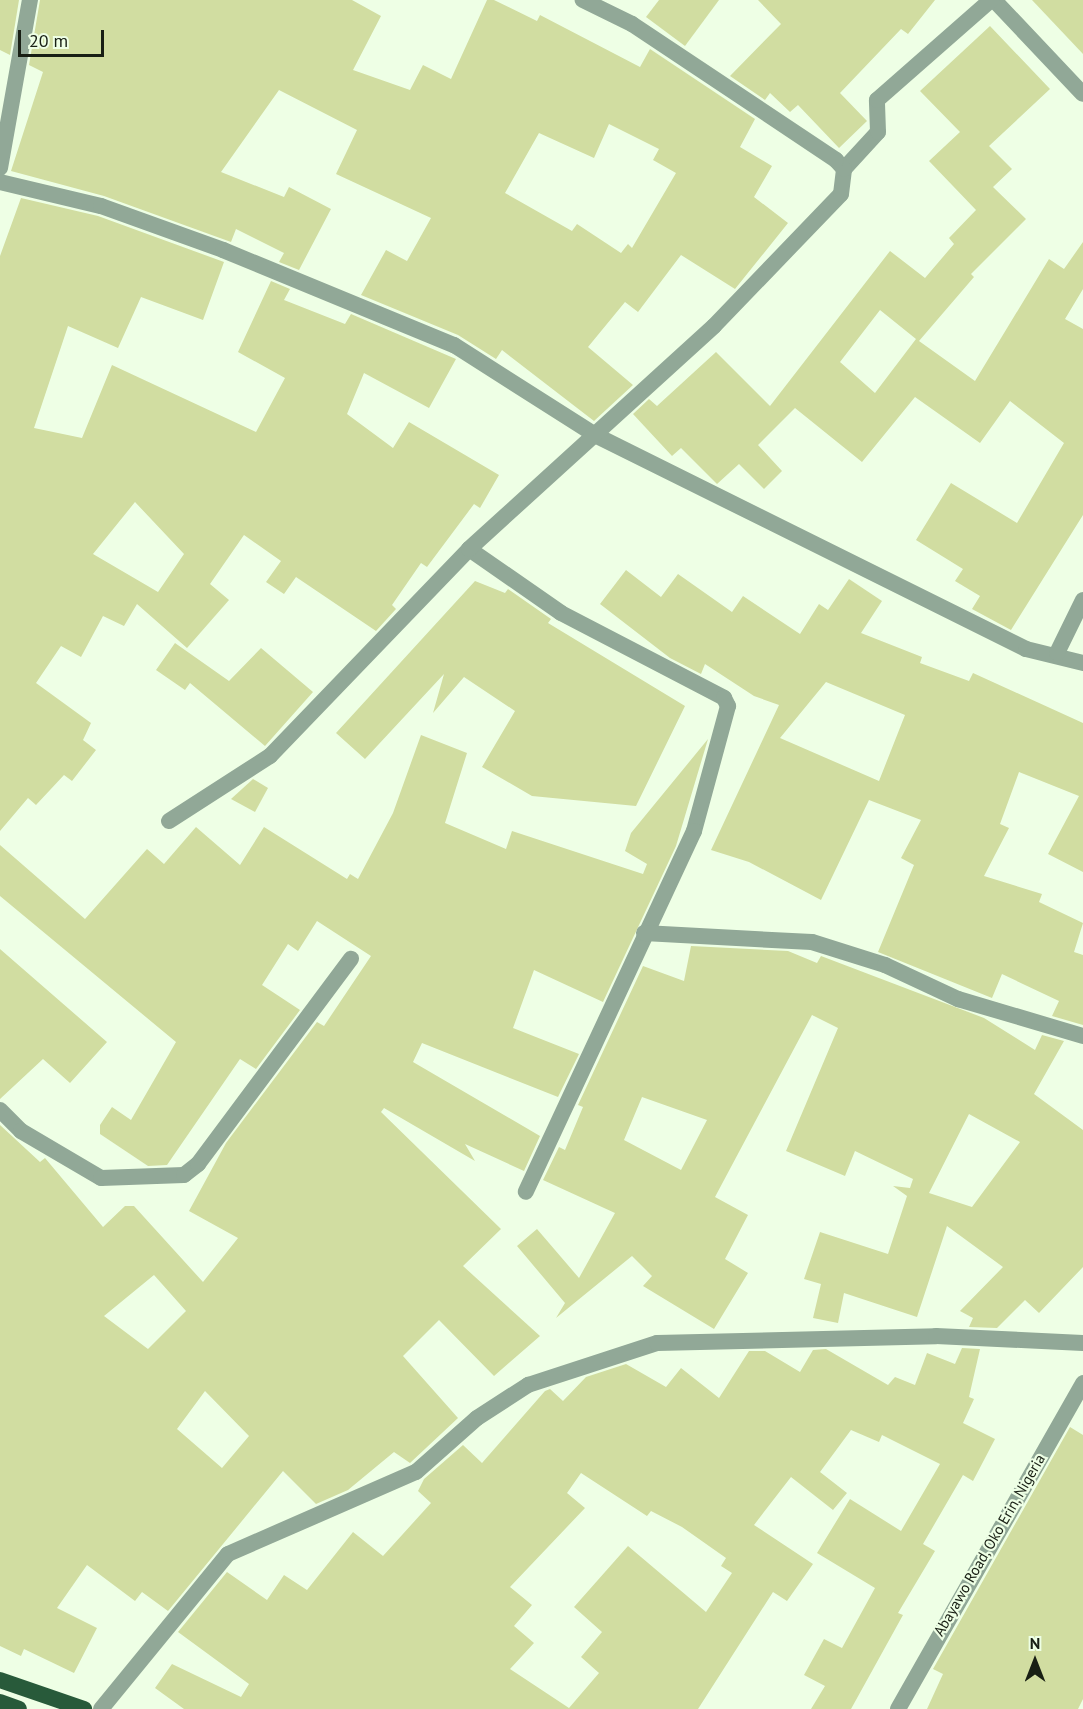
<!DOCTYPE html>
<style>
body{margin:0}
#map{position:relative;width:1083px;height:1709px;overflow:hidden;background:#eeffe5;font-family:"PT Sans",sans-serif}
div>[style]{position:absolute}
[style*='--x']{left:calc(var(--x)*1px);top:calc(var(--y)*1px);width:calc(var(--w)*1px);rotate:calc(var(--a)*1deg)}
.building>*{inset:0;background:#d1dda1}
.minor>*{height:16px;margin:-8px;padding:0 8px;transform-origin:8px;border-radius:8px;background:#91a897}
.tertiary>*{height:16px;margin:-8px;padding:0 8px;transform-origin:8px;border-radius:8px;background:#91a897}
.trunk>*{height:16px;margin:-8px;padding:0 8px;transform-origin:8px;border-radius:8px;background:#285a3a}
span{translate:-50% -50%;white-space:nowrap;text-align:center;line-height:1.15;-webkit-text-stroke:4.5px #eeffe5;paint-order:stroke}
.street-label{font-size:15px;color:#181f14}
.north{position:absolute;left:1005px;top:1631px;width:60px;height:60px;-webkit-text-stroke:4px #eeffe5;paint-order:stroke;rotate:0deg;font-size:16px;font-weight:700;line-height:24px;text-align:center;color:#181f14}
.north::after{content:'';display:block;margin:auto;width:21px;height:27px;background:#181f14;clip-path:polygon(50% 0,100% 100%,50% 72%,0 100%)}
.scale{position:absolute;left:18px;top:30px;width:86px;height:27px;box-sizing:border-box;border:3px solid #181f14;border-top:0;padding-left:8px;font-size:18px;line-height:21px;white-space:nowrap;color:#181f14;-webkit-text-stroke:4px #eeffe5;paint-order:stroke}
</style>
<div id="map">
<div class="building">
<i style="clip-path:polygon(0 0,19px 0,10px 55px,0 50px)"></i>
<i style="clip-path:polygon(evenodd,40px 0,352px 0,381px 16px,353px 70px,410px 90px,423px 65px,451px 79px,487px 0,494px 0,537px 21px,540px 15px,640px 67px,650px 49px,755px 119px,740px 147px,772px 166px,754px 197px,788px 223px,735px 289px,681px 255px,638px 312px,625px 302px,588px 347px,633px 385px,594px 421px,502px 350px,496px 359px,458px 335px,361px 295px,386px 250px,407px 261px,431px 218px,336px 174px,357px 130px,279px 90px,221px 172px,284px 197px,289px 187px,331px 209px,299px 270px,279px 262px,284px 253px,236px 229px,231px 242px,104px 196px,11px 171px,43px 72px,29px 65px,40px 0,609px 124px,659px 149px,653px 160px,676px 173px,632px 248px,628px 244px,621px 253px,577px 224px,572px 231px,505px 193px,539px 133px,594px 158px,609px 124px)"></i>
<i style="clip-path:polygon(659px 0,719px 0,685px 46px,646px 17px)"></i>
<i style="clip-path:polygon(758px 0,935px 0,908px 34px,901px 29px,840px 93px,867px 121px,839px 148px,798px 105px,790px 112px,770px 93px,765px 100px,730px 76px,781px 24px)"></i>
<i style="clip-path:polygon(1032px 0,1083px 0,1083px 54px)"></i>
<i style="clip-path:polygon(evenodd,990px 26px,1050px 89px,989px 146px,1012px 169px,993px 187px,1026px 219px,971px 274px,974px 277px,919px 341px,975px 381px,1049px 259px,1064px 269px,1083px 242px,1083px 289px,1065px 319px,1083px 329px,1083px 515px,1011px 630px,972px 609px,980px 596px,955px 581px,963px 569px,916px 540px,951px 483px,1017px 523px,1064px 443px,1010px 401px,980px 443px,915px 397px,862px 462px,795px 408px,758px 445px,782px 471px,764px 489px,739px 464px,717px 484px,681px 448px,672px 456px,633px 414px,649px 399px,657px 406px,716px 352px,770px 406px,890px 251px,925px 278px,954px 244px,949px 238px,976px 210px,929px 161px,960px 132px,920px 91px,990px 26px,880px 310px,916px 339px,875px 393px,840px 362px,880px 310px)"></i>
<i style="clip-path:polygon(evenodd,21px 198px,98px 216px,224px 262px,203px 320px,141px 297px,118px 348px,68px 326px,34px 428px,82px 438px,112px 365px,256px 432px,285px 378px,238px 352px,271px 281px,290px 289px,284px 300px,345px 324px,351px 314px,456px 359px,429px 408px,364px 373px,347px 414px,393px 448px,409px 422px,499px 475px,480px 508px,474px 504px,427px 567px,421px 563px,392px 605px,396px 609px,376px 631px,296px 577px,284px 594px,266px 582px,281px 561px,244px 535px,210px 584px,229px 600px,187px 648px,137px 604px,124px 626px,103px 616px,81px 657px,61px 646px,36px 683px,91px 723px,83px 740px,96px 750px,72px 781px,64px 775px,36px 805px,28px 798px,0 831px,0 256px,21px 198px,135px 502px,184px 554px,158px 592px,93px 554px,135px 502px)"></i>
<i style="clip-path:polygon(evenodd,626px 570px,661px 597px,678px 574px,732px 612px,743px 596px,800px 634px,819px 604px,828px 610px,849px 579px,882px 601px,861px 633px,922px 657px,920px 663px,969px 681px,973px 673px,1083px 723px,1083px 872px,1048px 854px,1079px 796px,1019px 772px,1000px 824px,1009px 828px,984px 876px,1042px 894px,1039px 902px,1083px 923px,1074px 952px,1083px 955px,1083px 1025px,1052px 1016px,1059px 1001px,1002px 974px,992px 998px,878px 952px,914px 865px,901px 858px,921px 820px,869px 800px,821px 900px,749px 862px,711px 850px,779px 705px,754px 696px,705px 664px,701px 674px,670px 658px,600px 604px,626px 570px,826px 682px,905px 715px,879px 781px,780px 738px,826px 682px)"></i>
<i style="clip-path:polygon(475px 581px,505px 593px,508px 589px,551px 619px,548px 623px,685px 706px,636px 806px,532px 796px,482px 767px,515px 711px,464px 677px,433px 713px,444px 674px,365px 759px,336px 733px)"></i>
<i style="clip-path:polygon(175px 643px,229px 681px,261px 648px,313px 692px,265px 746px,190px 683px,185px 690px,156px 670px)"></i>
<i style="clip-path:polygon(evenodd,421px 735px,467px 753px,445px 823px,506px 849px,512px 831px,643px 874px,647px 864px,625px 851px,631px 833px,708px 739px,676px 846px,603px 1002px,534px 970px,513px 1028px,579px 1054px,558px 1097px,422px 1043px,413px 1062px,540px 1136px,524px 1171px,465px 1144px,475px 1161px,384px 1108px,381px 1112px,501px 1229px,463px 1266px,540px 1336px,494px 1376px,439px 1320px,403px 1356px,458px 1418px,410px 1463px,394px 1452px,348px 1490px,316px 1504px,283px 1471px,168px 1611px,142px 1592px,135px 1601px,87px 1565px,57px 1608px,97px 1628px,74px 1673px,24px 1649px,21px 1656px,0 1646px,0 1125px,40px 1162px,45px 1158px,103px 1227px,125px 1206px,134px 1206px,203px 1282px,238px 1238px,189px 1211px,226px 1143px,317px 1022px,324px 1026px,371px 956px,317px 921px,298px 951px,288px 944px,262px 985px,300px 1010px,256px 1069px,240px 1059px,167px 1165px,148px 1166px,100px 1134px,100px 1125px,112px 1107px,131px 1120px,176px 1042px,0 896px,0 845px,85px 919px,147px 849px,164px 864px,196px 827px,240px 865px,264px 827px,347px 879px,350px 874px,358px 879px,393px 813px,421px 735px,154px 1275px,186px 1311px,148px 1349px,104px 1316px,154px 1275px,421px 735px,205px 1391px,249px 1436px,222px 1468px,177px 1429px,205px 1391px)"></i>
<i style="clip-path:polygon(253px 779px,268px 788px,255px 812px,231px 799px)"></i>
<i style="clip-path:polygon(evenodd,691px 946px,788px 951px,817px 963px,821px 956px,984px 1018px,1035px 1050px,1042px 1035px,1064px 1041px,1034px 1094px,1083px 1130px,1083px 1267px,1039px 1313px,1025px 1300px,997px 1328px,969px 1327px,973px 1318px,960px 1311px,1003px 1267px,947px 1226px,917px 1317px,844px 1293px,838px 1323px,813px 1318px,821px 1284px,804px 1279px,820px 1232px,888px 1254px,907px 1196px,893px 1186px,910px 1188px,913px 1179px,855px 1151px,845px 1176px,786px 1151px,838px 1028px,812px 1015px,715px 1197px,748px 1215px,725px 1259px,748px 1273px,714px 1329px,643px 1286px,652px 1276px,632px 1256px,556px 1318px,565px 1303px,517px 1246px,537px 1229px,579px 1278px,615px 1213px,543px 1180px,559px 1147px,565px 1150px,583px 1107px,578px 1105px,643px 966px,684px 981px,691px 946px,642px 1097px,707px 1120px,681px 1170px,624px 1140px,642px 1097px,691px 946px,969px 1114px,1020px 1142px,972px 1207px,929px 1193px,969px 1114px)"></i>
<i style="clip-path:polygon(0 949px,107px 1042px,70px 1083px,43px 1059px,0 1099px)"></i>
<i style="clip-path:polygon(evenodd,962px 1348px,980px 1349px,969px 1397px,974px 1399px,963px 1423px,995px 1439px,973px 1481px,963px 1475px,923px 1544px,935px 1551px,898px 1613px,903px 1615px,851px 1709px,811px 1709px,825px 1686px,804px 1675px,824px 1639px,842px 1648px,875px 1588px,817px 1553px,850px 1499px,901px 1531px,940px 1464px,882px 1435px,879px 1442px,851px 1430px,820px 1472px,847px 1493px,833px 1510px,791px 1477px,754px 1525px,813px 1564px,787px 1601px,773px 1592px,698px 1709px,184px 1709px,155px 1688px,172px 1664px,241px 1697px,249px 1684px,178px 1632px,227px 1572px,267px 1600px,284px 1575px,307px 1590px,353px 1532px,383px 1556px,431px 1503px,418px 1491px,424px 1479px,463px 1445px,482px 1463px,545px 1391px,550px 1389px,563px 1401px,586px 1377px,626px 1364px,666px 1387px,681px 1368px,719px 1398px,749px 1351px,765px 1351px,800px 1372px,813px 1350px,826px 1349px,888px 1385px,895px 1377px,915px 1385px,927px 1353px,955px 1364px,962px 1348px,581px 1473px,647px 1516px,651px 1511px,682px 1527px,726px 1558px,721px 1566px,732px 1573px,706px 1612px,628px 1546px,574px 1607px,602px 1632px,581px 1657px,599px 1673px,569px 1708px,510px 1669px,534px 1643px,514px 1626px,532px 1605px,510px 1587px,585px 1508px,567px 1493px,581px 1473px)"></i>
<i style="clip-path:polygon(1070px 1427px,1083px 1435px,1083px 1699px,1078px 1709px,927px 1709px,943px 1674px,933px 1669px)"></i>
</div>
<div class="minor">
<i style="--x:994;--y:0;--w:129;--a:46.6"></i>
<i style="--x:0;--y:168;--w:171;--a:-79.9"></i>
<i style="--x:844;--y:169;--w:50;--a:-47.4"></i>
<i style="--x:878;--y:132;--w:32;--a:-92"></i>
<i style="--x:877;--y:100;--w:152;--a:-41.3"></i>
<i style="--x:0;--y:182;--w:104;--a:13.4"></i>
<i style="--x:101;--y:206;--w:130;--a:19.8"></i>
<i style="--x:223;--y:250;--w:250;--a:22.4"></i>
<i style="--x:454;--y:345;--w:169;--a:32.5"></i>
<i style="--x:597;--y:436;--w:479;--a:26.4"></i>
<i style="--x:1026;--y:649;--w:59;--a:13.8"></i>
<i style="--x:469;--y:549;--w:112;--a:34.8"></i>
<i style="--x:561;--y:613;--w:184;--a:27.5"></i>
<i style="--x:724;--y:698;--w:9;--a:63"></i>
<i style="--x:728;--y:706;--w:130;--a:105.2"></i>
<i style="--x:694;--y:831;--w:398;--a:115"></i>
<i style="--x:1057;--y:653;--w:59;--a:-63.9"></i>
<i style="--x:169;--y:821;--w:120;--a:-32.8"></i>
<i style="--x:270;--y:756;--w:287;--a:-46.1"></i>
<i style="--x:469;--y:549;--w:331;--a:-42.3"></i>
<i style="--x:714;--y:326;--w:183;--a:-46.1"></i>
<i style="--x:841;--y:194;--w:25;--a:-83"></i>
<i style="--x:844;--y:169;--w:12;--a:-132"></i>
<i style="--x:836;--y:160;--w:245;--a:-146.3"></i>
<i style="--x:632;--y:24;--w:55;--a:-153.9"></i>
<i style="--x:644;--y:933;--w:168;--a:3.1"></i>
<i style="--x:812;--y:942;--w:77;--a:17.5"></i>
<i style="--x:885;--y:965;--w:81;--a:25"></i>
<i style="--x:958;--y:999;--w:130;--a:16.5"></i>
<i style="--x:0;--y:1110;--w:30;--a:45"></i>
<i style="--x:21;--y:1131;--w:93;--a:30.4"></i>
<i style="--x:101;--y:1178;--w:83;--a:-2.1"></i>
<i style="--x:184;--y:1175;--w:18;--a:-38"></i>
<i style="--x:198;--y:1164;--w:256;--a:-53.3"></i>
<i style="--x:101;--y:1709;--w:200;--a:-50.7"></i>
<i style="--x:228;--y:1554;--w:205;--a:-23.6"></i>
<i style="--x:416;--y:1472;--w:81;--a:-41.5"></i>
<i style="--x:477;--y:1418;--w:61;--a:-32.9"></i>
<i style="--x:528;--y:1385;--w:136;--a:-18"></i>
<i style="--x:657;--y:1343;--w:279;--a:-1.4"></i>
<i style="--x:936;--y:1336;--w:147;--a:2.7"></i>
</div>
<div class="tertiary">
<i style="--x:898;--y:1709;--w:375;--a:-60.4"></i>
</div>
<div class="trunk">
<i style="--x:0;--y:1680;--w:89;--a:19"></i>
<i style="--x:0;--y:1702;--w:20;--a:20"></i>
</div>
<div class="street-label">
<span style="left:989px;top:1545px;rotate:-60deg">Abayawo Road, Oko Erin, Nigeria</span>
</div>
<div class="north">N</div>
<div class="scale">20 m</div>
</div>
